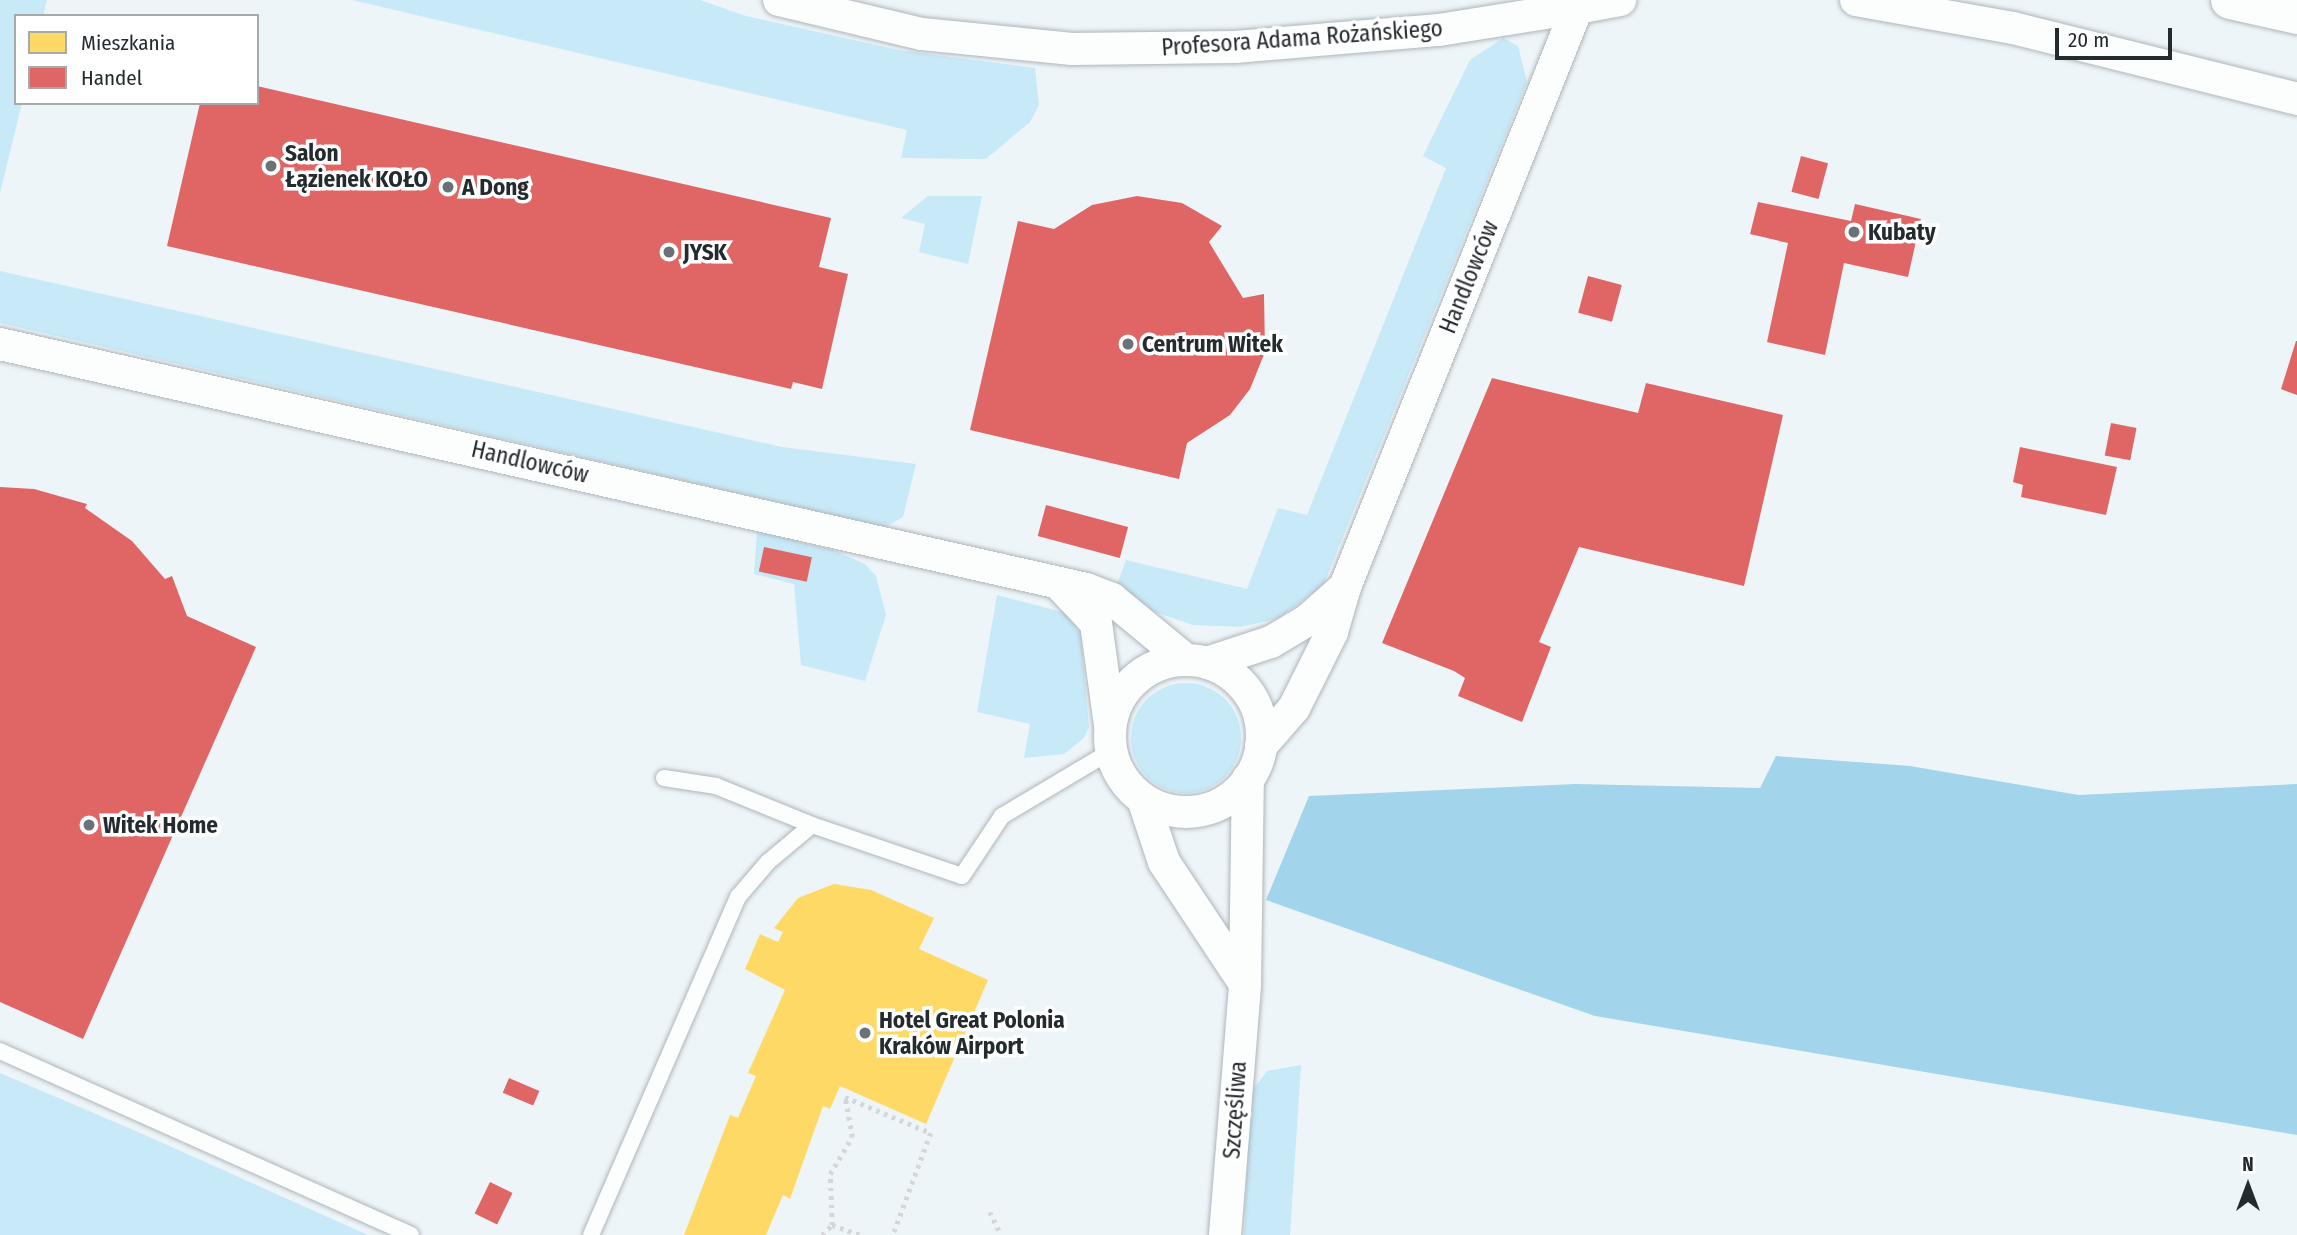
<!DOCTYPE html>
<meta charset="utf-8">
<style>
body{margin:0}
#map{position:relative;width:2297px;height:1235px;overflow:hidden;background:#edf5f9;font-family:"Fira Sans Condensed",sans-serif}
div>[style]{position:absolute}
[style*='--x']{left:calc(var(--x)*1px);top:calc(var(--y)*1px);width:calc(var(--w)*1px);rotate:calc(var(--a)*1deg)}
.green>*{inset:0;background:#c8e9f8}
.round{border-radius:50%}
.forest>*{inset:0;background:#a2d5eb}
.homes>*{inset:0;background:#ffd966}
.shops>*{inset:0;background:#e06666;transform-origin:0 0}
.path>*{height:4.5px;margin-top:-2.25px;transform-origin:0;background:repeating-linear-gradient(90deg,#d4d6d8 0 3.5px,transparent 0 8.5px)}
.roads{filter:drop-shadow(0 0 2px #afb5b9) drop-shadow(0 0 2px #afb5b9)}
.service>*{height:16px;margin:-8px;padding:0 8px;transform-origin:8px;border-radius:8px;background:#fcfefe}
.minor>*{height:32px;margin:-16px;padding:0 16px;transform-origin:16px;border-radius:16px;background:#fcfefe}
.minor>.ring{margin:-16px;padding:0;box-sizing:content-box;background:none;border:32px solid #fcfefe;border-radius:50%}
.primary>*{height:38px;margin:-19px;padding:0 19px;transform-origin:19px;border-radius:19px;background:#fcfefe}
.dots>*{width:19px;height:19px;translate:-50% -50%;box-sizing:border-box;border:4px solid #fff;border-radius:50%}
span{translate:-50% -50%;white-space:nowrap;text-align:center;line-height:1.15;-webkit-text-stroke:7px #fff;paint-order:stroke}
.street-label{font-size:23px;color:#242b2e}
.poi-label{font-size:23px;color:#242b2e;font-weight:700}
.left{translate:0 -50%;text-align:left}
.legend{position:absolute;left:14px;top:14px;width:245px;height:91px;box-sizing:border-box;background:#fff;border:2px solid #a7aaab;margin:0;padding:9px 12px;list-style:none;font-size:21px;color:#242b2e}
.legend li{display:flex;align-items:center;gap:14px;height:35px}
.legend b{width:35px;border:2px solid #a7aaab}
.north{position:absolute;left:2213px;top:1151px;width:70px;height:70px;-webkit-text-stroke:5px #fff;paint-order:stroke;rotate:0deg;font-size:19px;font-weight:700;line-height:28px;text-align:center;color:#242b2e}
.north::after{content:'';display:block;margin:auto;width:24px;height:32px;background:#242b2e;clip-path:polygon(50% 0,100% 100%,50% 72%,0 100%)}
.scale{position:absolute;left:2055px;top:28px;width:117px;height:32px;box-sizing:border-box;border:4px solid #242b2e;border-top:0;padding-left:9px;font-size:21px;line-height:24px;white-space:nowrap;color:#242b2e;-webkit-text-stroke:5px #fff;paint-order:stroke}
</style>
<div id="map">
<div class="green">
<i style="clip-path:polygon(0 0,47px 0,43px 16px,16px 16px,16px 103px,22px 103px,0 193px)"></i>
<i style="clip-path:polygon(352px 0,700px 0,746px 16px,898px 50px,1035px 68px,1039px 105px,1030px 122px,986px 159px,901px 158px,907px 130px)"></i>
<i style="clip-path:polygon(1503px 38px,1518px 46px,1527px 82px,1323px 586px,1277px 619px,1240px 627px,1193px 625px,1152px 611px,1116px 587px,1126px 560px,1247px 589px,1278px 508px,1307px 515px,1446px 168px,1423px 156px,1470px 60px)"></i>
<i style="clip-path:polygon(928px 196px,982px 196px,968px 264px,919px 252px,925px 224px,901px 218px)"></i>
<i style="clip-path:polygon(0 271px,782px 447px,916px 464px,903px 517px,885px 527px,0 323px)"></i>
<i style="clip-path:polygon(757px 531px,833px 550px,865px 564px,876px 576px,886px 615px,865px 681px,801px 665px,794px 584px,754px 574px)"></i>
<i style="clip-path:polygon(997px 595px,1066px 613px,1081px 634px,1089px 727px,1084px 738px,1064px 754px,1024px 758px,1030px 724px,977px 712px)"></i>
<i class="round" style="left:1131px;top:683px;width:110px;height:110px"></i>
<i style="clip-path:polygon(1301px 1065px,1290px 1235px,1244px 1235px,1249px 1095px,1267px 1071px)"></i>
<i style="clip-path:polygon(0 1073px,138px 1132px,368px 1235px,0 1235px)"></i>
</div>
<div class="forest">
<i style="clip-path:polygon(1776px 756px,1910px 766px,2079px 795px,2297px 784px,2297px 1135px,1595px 1016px,1266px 900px,1309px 796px,1576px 784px,1760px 788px)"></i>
</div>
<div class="homes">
<i style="clip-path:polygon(834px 884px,871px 890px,934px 918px,919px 949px,988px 980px,926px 1124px,840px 1086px,830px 1109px,823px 1106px,790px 1199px,783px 1195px,766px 1235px,684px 1235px,730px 1115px,738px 1118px,756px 1076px,748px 1073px,785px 990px,745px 969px,760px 934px,778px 942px,783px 932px,774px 928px,798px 898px)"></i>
</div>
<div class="shops">
<i style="clip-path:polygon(257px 86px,831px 218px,819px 267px,848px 274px,822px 389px,793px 382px,791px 389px,167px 246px,200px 103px,257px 103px)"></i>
<i style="left:1801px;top:156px;width:28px;height:37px;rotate:15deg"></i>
<i style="clip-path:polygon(1137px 196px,1182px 203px,1222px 226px,1209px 242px,1243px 298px,1264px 294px,1265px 352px,1250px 389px,1230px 415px,1187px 443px,1179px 479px,970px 430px,1018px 221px,1054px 229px,1092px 205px)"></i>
<i style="clip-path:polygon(1758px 202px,1851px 221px,1855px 204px,1921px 219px,1908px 277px,1844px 263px,1825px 355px,1767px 342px,1788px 243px,1750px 234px)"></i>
<i style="left:1588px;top:276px;width:35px;height:38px;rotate:15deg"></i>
<i style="clip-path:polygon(2296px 341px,2297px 341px,2297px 395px,2281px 389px)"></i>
<i style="clip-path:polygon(1492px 378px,1638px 413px,1646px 383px,1783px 415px,1744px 586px,1579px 547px,1539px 642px,1551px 647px,1522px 722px,1458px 696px,1465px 678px,1454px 671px,1382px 643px)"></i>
<i style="left:2111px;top:423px;width:26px;height:33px;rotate:11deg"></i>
<i style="clip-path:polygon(2020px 447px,2117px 467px,2106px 515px,2021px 497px,2023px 485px,2013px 482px)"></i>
<i style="clip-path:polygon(0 487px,34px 489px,87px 504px,85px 508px,132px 541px,165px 579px,172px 576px,187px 616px,256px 647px,83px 1039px,0 1002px)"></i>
<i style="left:1046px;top:505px;width:85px;height:32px;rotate:15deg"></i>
<i style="left:764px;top:547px;width:49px;height:25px;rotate:12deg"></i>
<i style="left:509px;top:1078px;width:33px;height:16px;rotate:23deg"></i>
<i style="left:490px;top:1182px;width:25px;height:35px;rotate:26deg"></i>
</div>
<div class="path">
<i style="--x:990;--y:1212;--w:25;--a:64"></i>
<i style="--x:832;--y:1225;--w:51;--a:-92.2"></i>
<i style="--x:830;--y:1174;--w:43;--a:-59.3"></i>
<i style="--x:852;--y:1137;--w:41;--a:-99.9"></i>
<i style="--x:845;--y:1097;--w:93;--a:22.7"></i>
<i style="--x:931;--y:1133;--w:109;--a:110.4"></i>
<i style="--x:822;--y:1235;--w:14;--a:-45"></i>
<i style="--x:832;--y:1225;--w:31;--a:19"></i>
</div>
<div class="roads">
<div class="service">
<i style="--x:664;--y:778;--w:53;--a:8.7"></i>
<i style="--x:716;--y:786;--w:104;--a:22.1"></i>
<i style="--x:0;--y:1051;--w:450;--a:24.1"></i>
<i style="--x:591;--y:1235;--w:369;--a:-66.5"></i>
<i style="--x:738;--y:897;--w:46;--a:-49.4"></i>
<i style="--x:768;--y:862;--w:57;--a:-40.1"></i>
<i style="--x:812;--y:825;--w:158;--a:18.8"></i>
<i style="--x:962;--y:876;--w:72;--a:-56.3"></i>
<i style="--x:1002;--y:816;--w:127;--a:-30.8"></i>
</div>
<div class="minor">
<i style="--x:779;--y:0;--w:147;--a:13.4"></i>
<i style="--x:922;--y:34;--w:151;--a:5.7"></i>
<i style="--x:1072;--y:49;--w:163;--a:-0.7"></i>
<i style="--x:1235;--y:47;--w:205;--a:-4.8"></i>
<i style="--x:1439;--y:30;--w:140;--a:-9.1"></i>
<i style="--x:1856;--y:0;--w:159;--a:10.1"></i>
<i style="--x:2013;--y:28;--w:293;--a:14"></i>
<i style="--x:0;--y:344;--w:1113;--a:12.71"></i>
<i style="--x:1086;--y:589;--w:28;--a:21"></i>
<i style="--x:1112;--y:599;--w:96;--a:39.5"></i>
<i style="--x:1060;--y:585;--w:52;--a:46.5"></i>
<i style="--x:1096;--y:623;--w:103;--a:82.2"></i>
<i class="ring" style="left:1110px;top:660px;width:120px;height:120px"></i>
<i style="--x:1207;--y:663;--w:67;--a:-18.2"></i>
<i style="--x:1271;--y:642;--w:43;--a:-30.7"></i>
<i style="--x:1308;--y:620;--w:50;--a:-41.7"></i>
<i style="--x:1261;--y:746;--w:50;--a:-49"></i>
<i style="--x:1294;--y:708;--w:85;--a:-63.4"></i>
<i style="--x:1332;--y:632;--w:47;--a:-73.9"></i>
<i style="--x:1345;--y:587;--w:624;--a:-68.16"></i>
<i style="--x:1577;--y:8;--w:44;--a:-10.5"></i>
<i style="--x:1143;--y:799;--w:66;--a:71.6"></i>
<i style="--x:1164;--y:862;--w:146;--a:56.4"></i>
<i style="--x:1225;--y:1235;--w:252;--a:-85.4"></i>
<i style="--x:1245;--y:984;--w:205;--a:-89.2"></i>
</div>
<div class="primary">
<i style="--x:2230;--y:0;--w:69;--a:12.6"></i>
</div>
</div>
<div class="dots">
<i style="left:271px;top:166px;background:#6a7275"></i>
<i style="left:448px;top:187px;background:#6a7275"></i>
<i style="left:1854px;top:232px;background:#6a7275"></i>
<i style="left:669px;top:252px;background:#6a7275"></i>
<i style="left:1128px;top:344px;background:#6a7275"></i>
<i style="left:89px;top:825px;background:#6a7275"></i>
<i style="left:865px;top:1033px;background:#6a7275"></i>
</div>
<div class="street-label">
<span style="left:1302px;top:38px;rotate:-4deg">Profesora Adama Rożańskiego</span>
<span style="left:1469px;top:277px;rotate:-68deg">Handlowców</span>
<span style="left:530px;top:462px;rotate:13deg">Handlowców</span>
<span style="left:1235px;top:1110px;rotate:-86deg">Szczęśliwa</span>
</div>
<div class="poi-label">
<span class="left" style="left:285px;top:166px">Salon<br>Łązienek KOŁO</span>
<span class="left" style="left:462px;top:187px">A Dong</span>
<span class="left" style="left:1868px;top:232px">Kubaty</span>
<span class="left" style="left:683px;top:252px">JYSK</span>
<span class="left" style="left:1142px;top:344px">Centrum Witek</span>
<span class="left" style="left:103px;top:825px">Witek Home</span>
<span class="left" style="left:879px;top:1033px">Hotel Great Polonia<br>Kraków Airport</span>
</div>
<ul class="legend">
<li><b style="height:19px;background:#ffd966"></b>Mieszkania</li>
<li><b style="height:19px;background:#e06666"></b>Handel</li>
</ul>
<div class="north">N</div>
<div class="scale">20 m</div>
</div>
